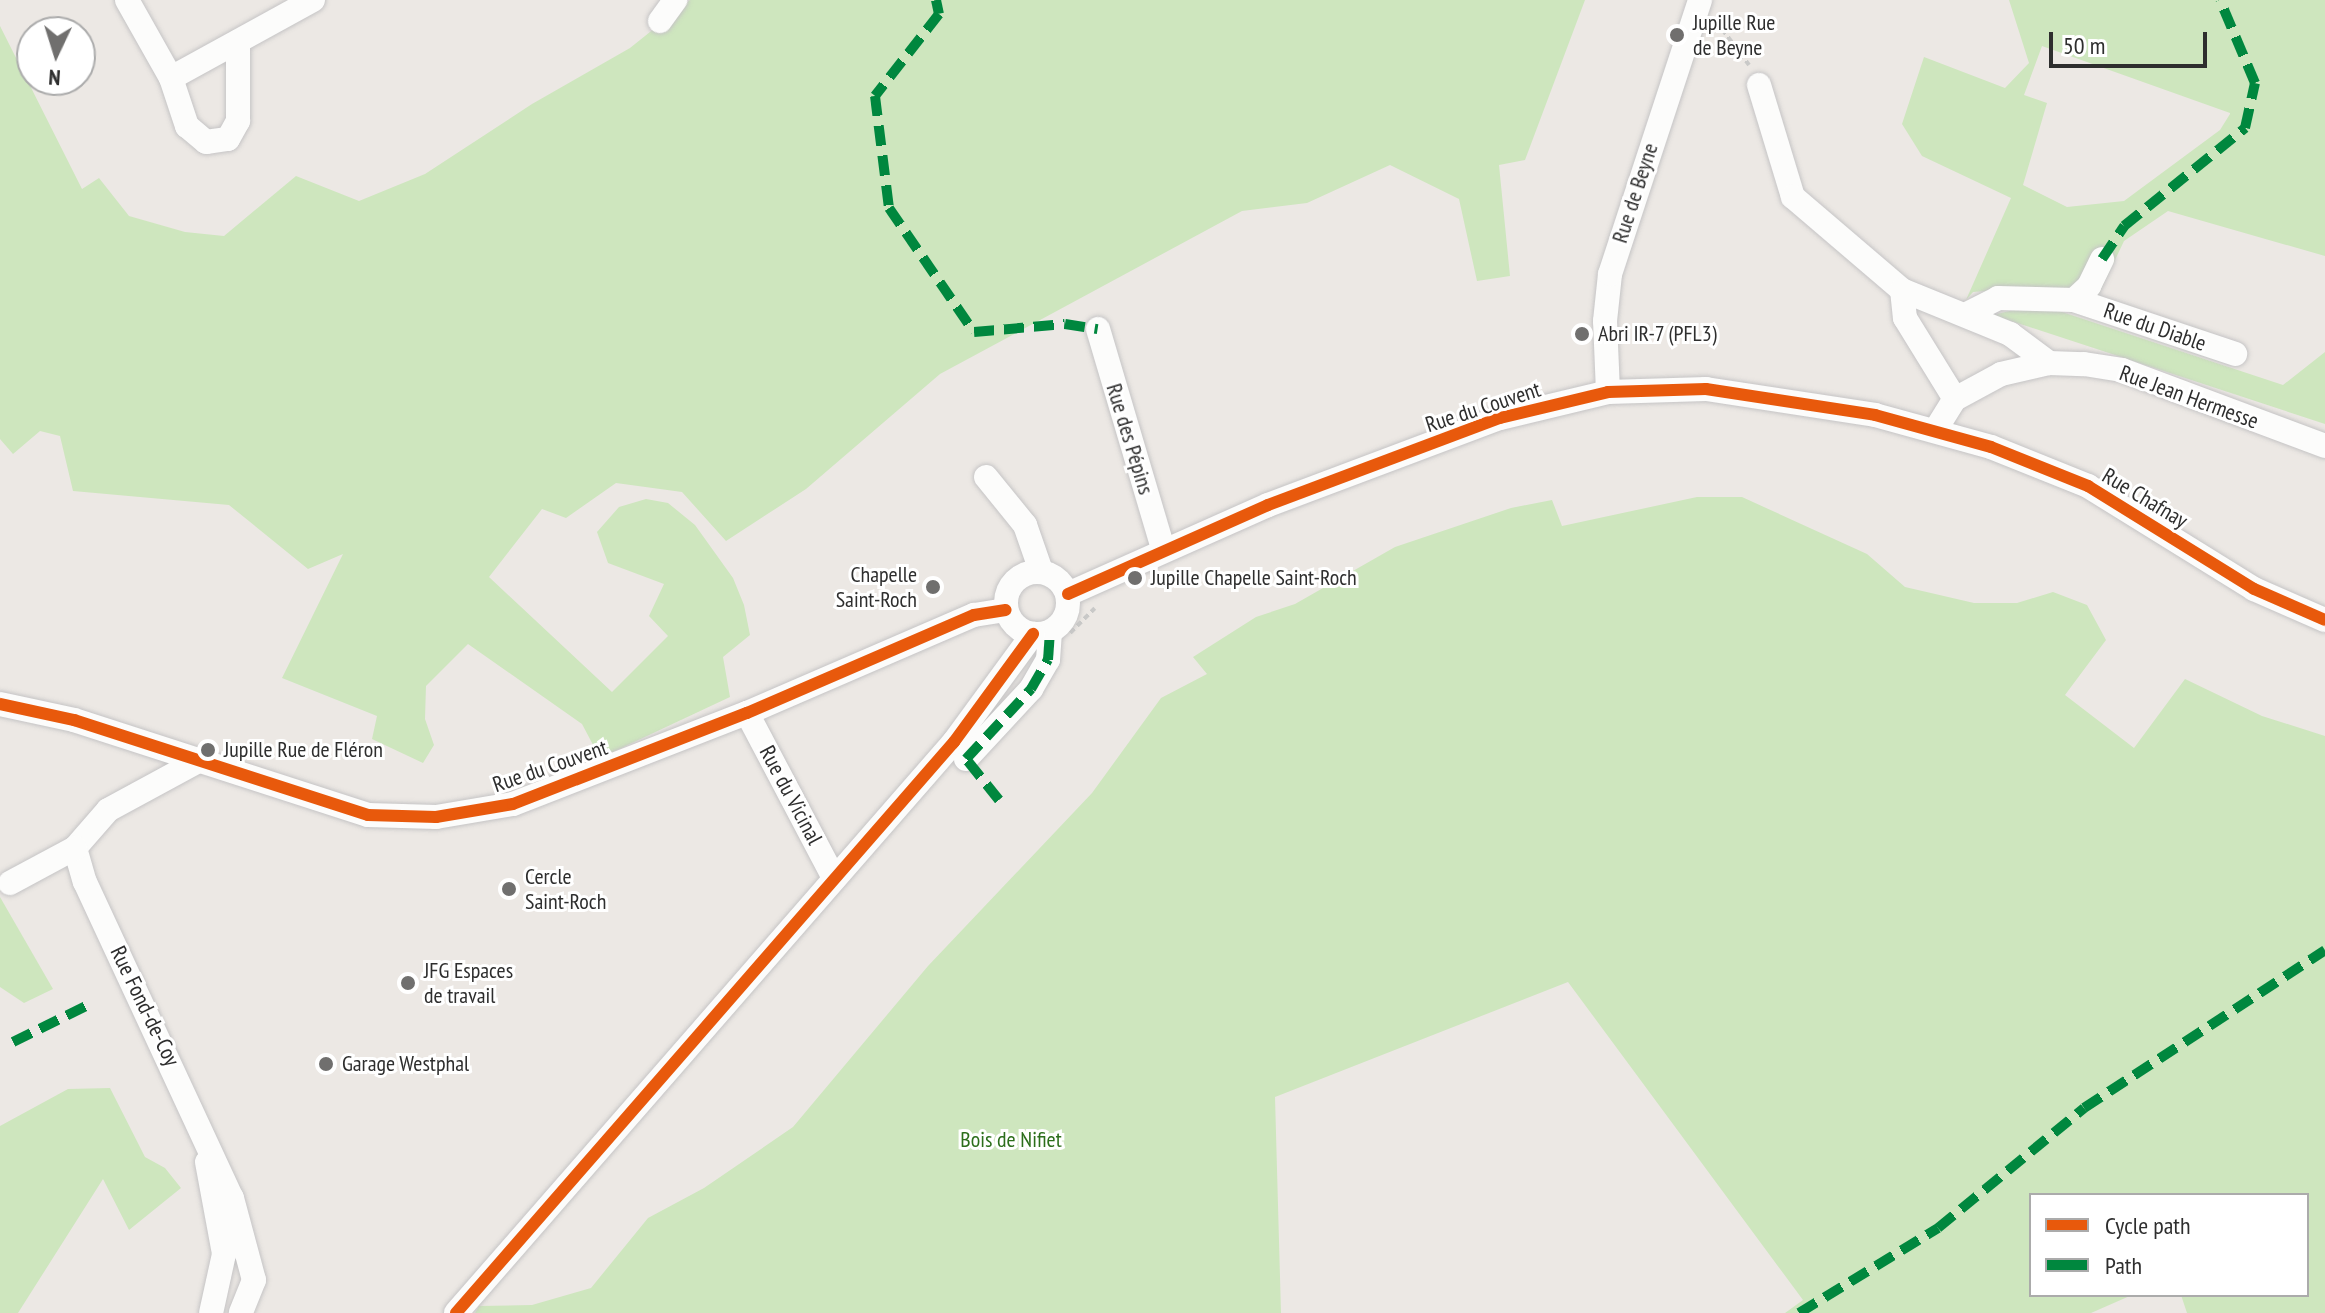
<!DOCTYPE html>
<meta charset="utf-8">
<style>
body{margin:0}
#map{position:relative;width:2325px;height:1313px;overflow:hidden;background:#ece8e4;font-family:"PT Sans Narrow",sans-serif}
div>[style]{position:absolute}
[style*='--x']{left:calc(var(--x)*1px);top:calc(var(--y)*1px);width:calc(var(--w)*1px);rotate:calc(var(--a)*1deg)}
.green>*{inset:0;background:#cee6be}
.path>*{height:4px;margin-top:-2px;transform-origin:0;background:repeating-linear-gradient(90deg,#c9c9c8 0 6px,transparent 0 10px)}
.roads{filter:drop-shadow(0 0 2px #c5c4c5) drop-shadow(0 0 2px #c5c4c5)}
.minor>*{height:24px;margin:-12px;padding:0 12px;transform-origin:12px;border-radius:12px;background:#fcfcfb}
.minor>.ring{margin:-12px;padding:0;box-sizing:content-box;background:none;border:24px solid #fcfcfb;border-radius:50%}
.quiet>*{height:10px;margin-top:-5px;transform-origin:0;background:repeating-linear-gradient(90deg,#00873e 0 20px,transparent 0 30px)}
.cycleway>*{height:12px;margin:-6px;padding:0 6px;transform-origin:6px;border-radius:6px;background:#e8590c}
.dots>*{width:22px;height:22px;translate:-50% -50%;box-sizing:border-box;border:4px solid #fff;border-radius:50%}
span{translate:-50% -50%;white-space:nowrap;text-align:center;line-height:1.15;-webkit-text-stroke:6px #fff;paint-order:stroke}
.poi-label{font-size:22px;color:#2e2e2e}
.left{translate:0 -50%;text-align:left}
.right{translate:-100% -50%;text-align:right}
.street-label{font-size:22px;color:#2e2e2e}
.park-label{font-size:22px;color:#2c6e1b}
.legend{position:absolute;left:2029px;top:1193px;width:280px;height:104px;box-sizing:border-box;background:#fff;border:2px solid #ababab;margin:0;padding:10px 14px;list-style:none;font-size:24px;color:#2e2e2e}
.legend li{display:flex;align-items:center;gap:16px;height:40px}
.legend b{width:40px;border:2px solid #ababab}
.north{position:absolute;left:16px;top:16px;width:80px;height:80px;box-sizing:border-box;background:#fff;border:2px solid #ababab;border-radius:50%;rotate:184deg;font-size:22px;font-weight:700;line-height:32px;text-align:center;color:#2e2e2e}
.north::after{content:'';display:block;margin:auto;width:28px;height:36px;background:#706f6e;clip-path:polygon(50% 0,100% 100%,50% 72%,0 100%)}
.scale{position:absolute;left:2049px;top:32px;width:158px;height:36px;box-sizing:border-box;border:4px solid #2e2e2e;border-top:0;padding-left:10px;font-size:24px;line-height:28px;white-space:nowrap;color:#2e2e2e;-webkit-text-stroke:6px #fff;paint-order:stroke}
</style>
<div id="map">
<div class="green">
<i style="clip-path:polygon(690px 0,1585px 0,1525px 160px,1499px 165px,1510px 276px,1477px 281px,1459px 199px,1390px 165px,1307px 203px,1242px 211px,940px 374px,806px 489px,726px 541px,682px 492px,616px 483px,566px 518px,542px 509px,489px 577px,612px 692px,668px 636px,649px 616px,664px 584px,608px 563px,597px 532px,619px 507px,646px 499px,668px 503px,695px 525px,733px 578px,744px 605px,750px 635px,723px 657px,730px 697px,600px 758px,582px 724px,468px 644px,426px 686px,425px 719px,434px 745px,423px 763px,372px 739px,377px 716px,282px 678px,343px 554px,308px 569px,229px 505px,73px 491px,60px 436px,40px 431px,13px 454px,0 439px,0 26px,82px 189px,99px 178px,129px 216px,185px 232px,224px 236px,296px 176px,359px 201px,425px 174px,532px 104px,630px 48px)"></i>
<i style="clip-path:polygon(evenodd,2009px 0,2325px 0,2325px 256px,2168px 211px,2124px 241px,2098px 296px,2033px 287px,1973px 292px,1966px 300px,2011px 198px,1922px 156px,1902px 124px,1924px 57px,2005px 88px,2029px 63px,2009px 0,2042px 46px,2230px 113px,2230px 114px,2220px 130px,2124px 201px,2067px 207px,2023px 185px,2047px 103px,2024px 95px,2042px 46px)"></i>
<i style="clip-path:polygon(2038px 304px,2283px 385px,2325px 352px,2325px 424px,1993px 315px)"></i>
<i style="clip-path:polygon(1697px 497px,1742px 497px,1867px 554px,1905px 587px,1974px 603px,2017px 603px,2053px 592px,2087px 605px,2106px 640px,2065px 695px,2134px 748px,2185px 679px,2262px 716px,2325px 736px,2325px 1313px,2187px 1313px,2181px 1295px,2307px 1295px,2307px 1195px,2031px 1195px,2031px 1295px,2132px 1295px,2091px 1313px,1785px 1313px,1803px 1300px,1568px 982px,1275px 1097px,1281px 1313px,475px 1313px,479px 1306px,532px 1305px,591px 1288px,648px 1218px,704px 1188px,793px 1127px,928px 966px,1092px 793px,1161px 698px,1207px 674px,1193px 657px,1256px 617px,1295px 604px,1395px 547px,1511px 508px,1552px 500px,1562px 526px)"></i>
<i style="clip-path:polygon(0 897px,53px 989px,24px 1003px,0 987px)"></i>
<i style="clip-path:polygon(110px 1088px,145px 1157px,165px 1168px,181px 1188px,129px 1230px,103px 1179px,18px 1313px,0 1313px,0 1126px,68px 1089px)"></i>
</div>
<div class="path">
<i style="--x:1716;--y:21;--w:55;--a:53.1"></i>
<i style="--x:1070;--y:633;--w:35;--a:-45"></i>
</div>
<div class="roads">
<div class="minor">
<i style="--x:127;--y:0;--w:90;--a:60.6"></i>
<i style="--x:171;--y:78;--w:162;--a:-28.8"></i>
<i style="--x:660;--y:21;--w:26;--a:-54"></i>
<i style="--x:171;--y:78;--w:51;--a:71.6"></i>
<i style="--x:187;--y:126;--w:25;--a:40"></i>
<i style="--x:206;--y:142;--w:22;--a:-8"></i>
<i style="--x:228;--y:139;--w:21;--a:-61"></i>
<i style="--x:238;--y:121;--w:79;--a:-90"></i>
<i style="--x:1759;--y:85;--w:117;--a:73.1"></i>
<i style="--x:1793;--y:197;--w:143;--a:40.5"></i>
<i style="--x:1902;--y:290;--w:117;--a:22.2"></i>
<i style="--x:2010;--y:334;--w:49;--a:36.6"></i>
<i style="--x:1902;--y:290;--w:28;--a:84"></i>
<i style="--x:1905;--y:318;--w:95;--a:58.3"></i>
<i style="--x:2074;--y:300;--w:21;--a:-43"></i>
<i style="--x:2089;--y:286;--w:30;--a:-64"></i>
<i style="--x:1967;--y:314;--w:35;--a:-27"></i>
<i style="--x:1998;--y:298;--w:76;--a:1.5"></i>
<i style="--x:2074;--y:300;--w:170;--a:18.5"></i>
<i style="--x:1098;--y:329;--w:229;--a:73.5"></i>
<i style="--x:1608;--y:392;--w:71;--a:-92.4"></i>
<i style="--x:1605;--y:321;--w:47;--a:-83.9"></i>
<i style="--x:1610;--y:274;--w:288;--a:-71.8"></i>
<i style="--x:1936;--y:429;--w:36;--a:-58"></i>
<i style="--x:1955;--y:399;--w:52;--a:-28.5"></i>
<i style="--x:2001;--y:374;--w:49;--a:-12.9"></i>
<i style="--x:2049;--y:363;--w:35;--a:2"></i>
<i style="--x:2084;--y:364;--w:38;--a:9"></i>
<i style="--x:2122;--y:370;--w:217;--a:20.5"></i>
<i style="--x:986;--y:477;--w:62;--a:50.9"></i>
<i style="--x:1025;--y:525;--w:49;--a:70.8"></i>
<i class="ring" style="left:1006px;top:572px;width:38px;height:38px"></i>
<i style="--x:1068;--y:594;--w:219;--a:-24"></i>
<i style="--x:1268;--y:505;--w:248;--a:-20.6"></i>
<i style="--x:1500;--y:418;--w:111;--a:-13.5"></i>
<i style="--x:1608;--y:392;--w:98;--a:-1.8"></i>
<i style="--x:1706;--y:389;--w:171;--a:8.7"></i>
<i style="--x:1875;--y:415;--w:120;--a:15.4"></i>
<i style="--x:1991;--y:447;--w:105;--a:21.9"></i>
<i style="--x:2088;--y:486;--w:195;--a:31.8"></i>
<i style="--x:2254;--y:589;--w:77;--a:23.6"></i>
<i style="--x:0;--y:704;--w:76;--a:12.2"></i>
<i style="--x:74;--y:720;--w:309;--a:17.9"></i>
<i style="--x:368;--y:815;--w:68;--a:1.7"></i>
<i style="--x:436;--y:817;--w:78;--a:-9.6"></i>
<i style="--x:513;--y:804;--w:251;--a:-21.3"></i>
<i style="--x:747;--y:713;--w:247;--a:-23.4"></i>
<i style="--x:974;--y:615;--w:32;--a:-9"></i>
<i style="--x:747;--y:713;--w:187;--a:62.2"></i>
<i style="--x:966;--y:759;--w:96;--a:-47.1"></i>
<i style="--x:1031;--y:689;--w:34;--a:-60"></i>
<i style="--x:1048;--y:660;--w:26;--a:-86"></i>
<i style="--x:75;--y:848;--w:35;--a:74"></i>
<i style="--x:85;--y:882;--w:349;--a:65.1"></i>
<i style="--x:232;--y:1198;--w:85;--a:75"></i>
<i style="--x:254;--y:1280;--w:35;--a:112"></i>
<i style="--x:75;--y:848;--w:50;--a:-49"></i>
<i style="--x:108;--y:810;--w:107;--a:-28.5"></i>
<i style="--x:10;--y:883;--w:74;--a:-28.3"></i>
<i style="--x:207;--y:1162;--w:94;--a:79.5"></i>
<i style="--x:224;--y:1254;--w:60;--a:102.4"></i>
<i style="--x:456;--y:1313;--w:758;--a:-48.91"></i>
<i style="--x:954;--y:742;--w:134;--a:-53.8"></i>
</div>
</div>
<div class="quiet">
<i style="--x:936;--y:0;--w:14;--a:78"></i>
<i style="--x:939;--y:14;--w:104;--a:128"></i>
<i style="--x:875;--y:96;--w:113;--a:82.9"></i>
<i style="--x:889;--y:208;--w:150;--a:55.6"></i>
<i style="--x:974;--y:332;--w:91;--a:-5"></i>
<i style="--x:1065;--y:324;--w:33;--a:9"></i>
<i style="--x:2102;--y:259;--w:40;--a:-56"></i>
<i style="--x:2124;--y:226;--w:156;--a:-39"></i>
<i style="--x:2245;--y:128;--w:46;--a:-77.5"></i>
<i style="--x:2255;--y:83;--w:90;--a:-112.9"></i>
<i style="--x:999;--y:800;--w:53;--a:-128.8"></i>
<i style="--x:966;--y:759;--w:96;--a:-47.1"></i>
<i style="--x:1031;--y:689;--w:34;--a:-60"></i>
<i style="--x:1048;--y:660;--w:26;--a:-86"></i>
<i style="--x:13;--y:1042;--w:86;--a:-26.3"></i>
<i style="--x:1799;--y:1313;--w:163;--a:-31.4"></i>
<i style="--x:1938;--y:1228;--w:189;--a:-39.4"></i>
<i style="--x:2084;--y:1108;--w:288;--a:-33.2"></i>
</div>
<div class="cycleway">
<i style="--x:1068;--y:594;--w:219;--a:-24"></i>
<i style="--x:1268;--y:505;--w:248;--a:-20.6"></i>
<i style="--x:1500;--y:418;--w:111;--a:-13.5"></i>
<i style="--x:1608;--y:392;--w:98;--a:-1.8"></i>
<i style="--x:1706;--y:389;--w:171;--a:8.7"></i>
<i style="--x:1875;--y:415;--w:120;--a:15.4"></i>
<i style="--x:1991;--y:447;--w:105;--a:21.9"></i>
<i style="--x:2088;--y:486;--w:195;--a:31.8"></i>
<i style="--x:2254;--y:589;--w:77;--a:23.6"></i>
<i style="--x:0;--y:704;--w:76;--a:12.2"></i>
<i style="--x:74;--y:720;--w:309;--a:17.9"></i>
<i style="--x:368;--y:815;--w:68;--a:1.7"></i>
<i style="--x:436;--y:817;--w:78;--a:-9.6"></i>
<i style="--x:513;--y:804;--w:251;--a:-21.3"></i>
<i style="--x:747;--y:713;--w:247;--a:-23.4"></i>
<i style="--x:974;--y:615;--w:32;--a:-9"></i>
<i style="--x:456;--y:1313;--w:758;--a:-48.91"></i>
<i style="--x:954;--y:742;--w:134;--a:-53.8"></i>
</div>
<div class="dots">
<i style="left:1677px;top:35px;background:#706f6e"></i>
<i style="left:1582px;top:334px;background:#706f6e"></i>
<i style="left:1135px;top:578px;background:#706f6e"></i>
<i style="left:933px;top:587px;background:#706f6e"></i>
<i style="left:208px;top:750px;background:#706f6e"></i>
<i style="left:509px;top:889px;background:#706f6e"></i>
<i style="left:408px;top:983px;background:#706f6e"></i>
<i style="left:326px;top:1064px;background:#706f6e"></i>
</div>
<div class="poi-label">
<span class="left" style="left:1693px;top:35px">Jupille Rue<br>de Beyne</span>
<span class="left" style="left:1598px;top:334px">Abri IR-7 (PFL3)</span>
<span class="right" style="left:917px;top:587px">Chapelle<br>Saint-Roch</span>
<span class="left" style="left:1151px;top:578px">Jupille Chapelle Saint-Roch</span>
<span class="left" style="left:224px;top:750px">Jupille Rue de Fléron</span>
<span class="left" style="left:525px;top:889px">Cercle<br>Saint-Roch</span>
<span class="left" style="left:424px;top:983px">JFG Espaces<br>de travail</span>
<span class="left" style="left:342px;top:1064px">Garage Westphal</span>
</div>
<div class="street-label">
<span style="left:1635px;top:193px;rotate:-72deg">Rue de Beyne</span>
<span style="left:2155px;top:327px;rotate:19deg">Rue du Diable</span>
<span style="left:2189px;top:397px;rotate:20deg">Rue Jean Hermesse</span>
<span style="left:1483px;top:407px;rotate:-18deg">Rue du Couvent</span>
<span style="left:1130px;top:439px;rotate:73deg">Rue des Pépins</span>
<span style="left:2145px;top:498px;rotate:31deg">Rue Chafnay</span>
<span style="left:550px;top:766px;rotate:-19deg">Rue du Couvent</span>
<span style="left:791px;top:795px;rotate:62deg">Rue du Vicinal</span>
<span style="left:145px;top:1006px;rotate:64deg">Rue Fond-de-Coy</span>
</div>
<div class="park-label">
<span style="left:1011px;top:1140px">Bois de Nifiet</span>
</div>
<ul class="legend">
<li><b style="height:10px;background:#e8590c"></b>Cycle path</li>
<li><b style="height:10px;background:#00873e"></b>Path</li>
</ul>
<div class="north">N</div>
<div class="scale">50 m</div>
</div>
